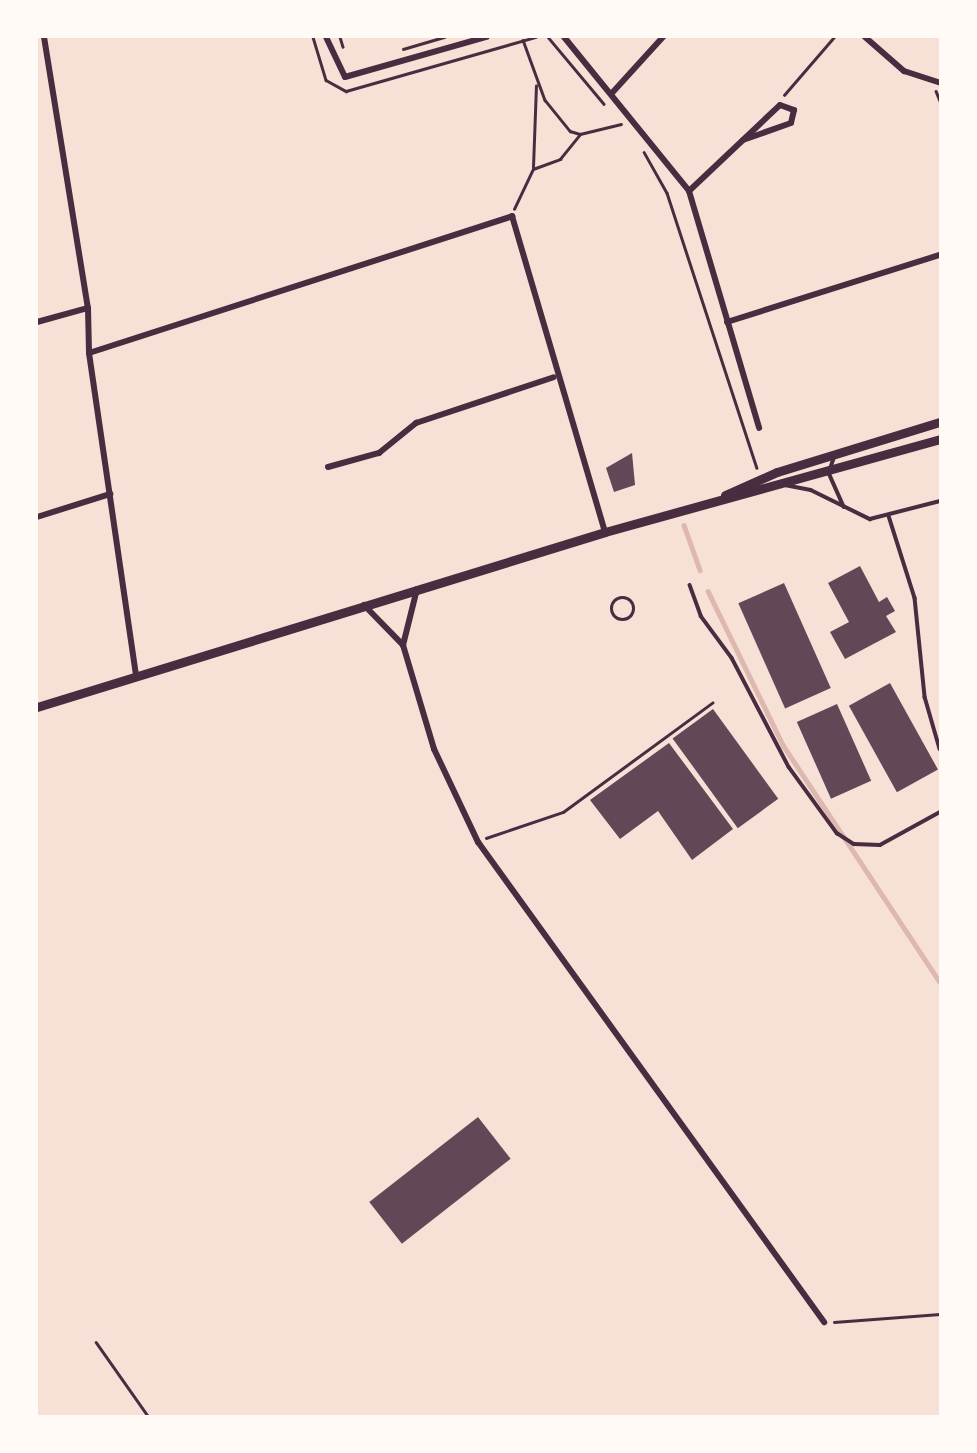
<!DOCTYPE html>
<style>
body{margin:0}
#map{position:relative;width:977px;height:1453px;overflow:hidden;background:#f7e1d7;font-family:"Varela Round",sans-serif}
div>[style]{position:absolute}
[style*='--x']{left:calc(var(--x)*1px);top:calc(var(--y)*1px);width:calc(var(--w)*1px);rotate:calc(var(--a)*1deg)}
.stream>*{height:4.5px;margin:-2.25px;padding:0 2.25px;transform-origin:2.25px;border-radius:2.25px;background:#dcb8b0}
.building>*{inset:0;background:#644757;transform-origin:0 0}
.path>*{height:2.5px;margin:-1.25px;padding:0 1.25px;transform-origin:1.25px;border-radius:1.25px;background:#4a2c40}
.service>*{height:3.5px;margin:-1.75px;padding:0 1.75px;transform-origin:1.75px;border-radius:1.75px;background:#4a2c40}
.service>.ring{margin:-1.75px;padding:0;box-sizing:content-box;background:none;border:3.5px solid #4a2c40;border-radius:50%}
.minor>*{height:6px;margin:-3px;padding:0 3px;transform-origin:3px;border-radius:3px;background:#4a2c40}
.secondary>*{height:9px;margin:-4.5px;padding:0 4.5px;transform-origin:4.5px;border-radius:4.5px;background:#4a2c40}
span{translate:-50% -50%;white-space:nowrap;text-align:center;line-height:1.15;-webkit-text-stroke:6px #fffaf5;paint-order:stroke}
.frame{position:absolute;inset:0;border:38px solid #fffaf5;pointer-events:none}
</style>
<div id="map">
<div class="stream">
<i style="--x:684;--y:525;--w:48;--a:70.4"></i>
<i style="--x:708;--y:591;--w:171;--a:64"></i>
<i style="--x:783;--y:745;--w:284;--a:56.5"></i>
</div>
<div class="building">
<i style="clip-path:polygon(632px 453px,635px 485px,614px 492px,606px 468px)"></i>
<i style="clip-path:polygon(860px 566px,879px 602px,887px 597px,895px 611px,886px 616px,896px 632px,845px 659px,830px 632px,849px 622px,828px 583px)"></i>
<i style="left:784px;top:583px;width:115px;height:50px;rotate:66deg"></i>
<i style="left:890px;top:683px;width:99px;height:47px;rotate:61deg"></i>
<i style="left:837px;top:704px;width:84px;height:44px;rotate:66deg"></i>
<i style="left:713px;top:709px;width:111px;height:50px;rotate:54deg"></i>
<i style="clip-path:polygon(669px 743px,733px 829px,692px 860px,658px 811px,620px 839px,590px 800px)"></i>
<i style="left:478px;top:1117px;width:53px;height:138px;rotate:52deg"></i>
</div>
<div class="path">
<i style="--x:313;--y:37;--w:45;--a:73.2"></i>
<i style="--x:326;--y:80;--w:23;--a:29"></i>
<i style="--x:346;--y:91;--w:197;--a:-15.9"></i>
<i style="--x:340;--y:37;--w:10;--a:73"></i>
<i style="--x:548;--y:37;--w:87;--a:50.1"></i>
<i style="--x:523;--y:40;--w:64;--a:69.9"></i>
<i style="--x:545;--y:100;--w:40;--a:51"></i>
<i style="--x:570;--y:131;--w:10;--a:17"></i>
<i style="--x:580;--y:134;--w:42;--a:-13.7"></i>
<i style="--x:403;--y:49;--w:43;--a:-16.3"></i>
<i style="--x:936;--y:91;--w:11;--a:68"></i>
<i style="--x:784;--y:95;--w:77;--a:-49.2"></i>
<i style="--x:644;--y:152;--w:47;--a:60.7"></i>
<i style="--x:667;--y:193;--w:289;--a:71.9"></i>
<i style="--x:533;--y:167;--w:81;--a:-87.9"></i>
<i style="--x:514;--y:209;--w:44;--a:-64.6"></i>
<i style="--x:533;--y:169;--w:29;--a:-20"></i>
<i style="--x:560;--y:159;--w:32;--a:-51"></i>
<i style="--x:486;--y:838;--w:81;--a:-18.7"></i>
<i style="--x:563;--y:812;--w:185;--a:-36.2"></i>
<i style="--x:834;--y:1322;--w:106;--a:-4.3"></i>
<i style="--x:96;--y:1342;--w:90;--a:54.9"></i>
</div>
<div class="service">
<i style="--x:835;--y:456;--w:18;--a:109"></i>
<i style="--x:829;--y:473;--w:37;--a:66"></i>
<i style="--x:785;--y:485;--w:26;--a:11"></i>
<i style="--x:811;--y:490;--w:66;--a:26.2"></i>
<i style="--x:870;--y:519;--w:72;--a:-14.4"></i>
<i style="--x:889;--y:516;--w:86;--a:72.4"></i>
<i style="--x:915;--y:598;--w:100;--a:84.2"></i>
<i style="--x:925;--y:697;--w:54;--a:73.9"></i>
<i style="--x:690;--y:585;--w:33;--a:70"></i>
<i style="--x:701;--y:616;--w:52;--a:53.6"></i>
<i style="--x:732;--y:658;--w:123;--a:62.4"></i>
<i style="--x:789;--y:767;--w:82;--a:54"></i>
<i style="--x:837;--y:833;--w:20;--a:33"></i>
<i style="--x:854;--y:844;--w:26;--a:2"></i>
<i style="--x:880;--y:845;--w:68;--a:-28.8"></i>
<i class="ring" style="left:612px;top:598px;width:18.5px;height:18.5px"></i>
</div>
<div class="minor">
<i style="--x:44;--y:37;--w:275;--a:80.8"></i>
<i style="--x:88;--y:308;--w:45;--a:88.7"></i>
<i style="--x:89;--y:353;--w:327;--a:81.7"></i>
<i style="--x:326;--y:37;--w:44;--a:64.6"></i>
<i style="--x:345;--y:77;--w:147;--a:-15.8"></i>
<i style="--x:564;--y:37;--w:198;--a:50.9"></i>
<i style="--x:689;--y:191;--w:247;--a:73.5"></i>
<i style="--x:865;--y:37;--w:52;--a:41.1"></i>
<i style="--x:904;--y:71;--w:38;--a:18"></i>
<i style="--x:612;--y:93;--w:76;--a:-47.7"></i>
<i style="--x:689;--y:191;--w:125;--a:-43.4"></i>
<i style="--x:780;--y:105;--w:15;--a:20"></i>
<i style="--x:794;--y:110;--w:13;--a:103"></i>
<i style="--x:791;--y:123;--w:51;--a:160.5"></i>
<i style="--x:37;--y:322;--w:53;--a:-15.4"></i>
<i style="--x:727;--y:322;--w:223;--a:-17.5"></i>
<i style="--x:89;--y:353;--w:445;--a:-17.9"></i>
<i style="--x:512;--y:216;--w:329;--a:73.6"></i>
<i style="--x:328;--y:467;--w:53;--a:-15.4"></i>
<i style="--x:379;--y:453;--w:48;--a:-39"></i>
<i style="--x:416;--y:423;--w:145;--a:-18.4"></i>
<i style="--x:37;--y:517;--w:77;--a:-17.5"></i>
<i style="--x:417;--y:589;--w:58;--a:104"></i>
<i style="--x:403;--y:645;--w:109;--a:73.4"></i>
<i style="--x:434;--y:749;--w:103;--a:64.7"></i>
<i style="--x:478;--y:842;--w:592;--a:54.21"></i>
<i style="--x:364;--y:605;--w:56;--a:45.7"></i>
</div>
<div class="secondary">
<i style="--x:725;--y:495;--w:57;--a:-23.9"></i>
<i style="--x:777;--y:472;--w:170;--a:-17.1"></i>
<i style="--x:37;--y:707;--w:594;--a:-17.12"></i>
<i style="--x:605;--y:532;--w:348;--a:-15.5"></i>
</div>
<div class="frame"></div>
</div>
